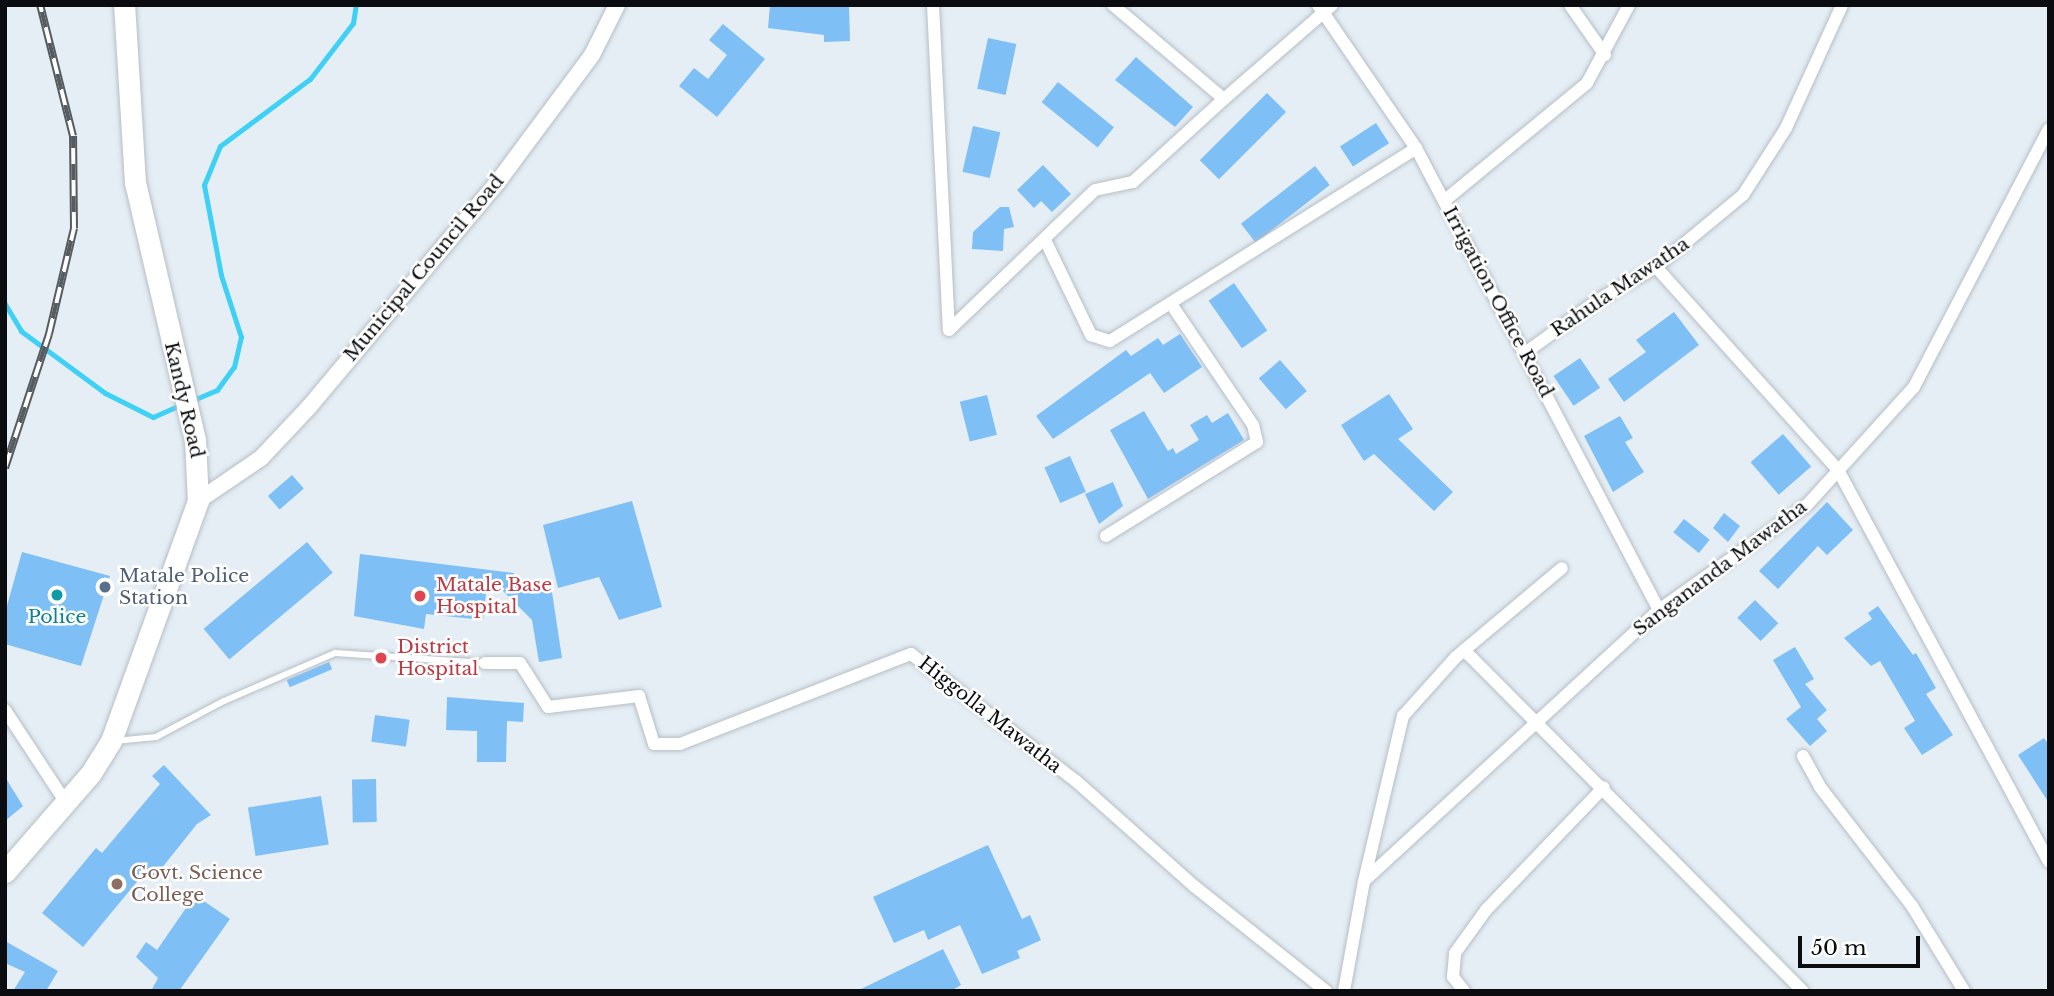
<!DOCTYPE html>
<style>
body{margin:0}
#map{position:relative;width:2054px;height:996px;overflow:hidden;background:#e5eef5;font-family:"Libre Baskerville",serif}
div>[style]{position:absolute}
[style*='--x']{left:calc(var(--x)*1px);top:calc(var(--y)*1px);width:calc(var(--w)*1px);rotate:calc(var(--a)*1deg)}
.stream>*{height:5px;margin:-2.5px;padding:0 2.5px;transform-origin:2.5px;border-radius:2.5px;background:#3fd1f5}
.building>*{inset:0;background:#7ebff6;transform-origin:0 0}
.roads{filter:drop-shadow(0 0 2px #b6bec5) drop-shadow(0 0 2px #b6bec5)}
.service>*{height:6px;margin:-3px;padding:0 3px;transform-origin:3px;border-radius:3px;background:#fff}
.minor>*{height:12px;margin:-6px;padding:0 6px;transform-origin:6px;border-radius:6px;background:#fff}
.tertiary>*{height:16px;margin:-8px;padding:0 8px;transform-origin:8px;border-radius:8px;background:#fff}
.trunk>*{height:21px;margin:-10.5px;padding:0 10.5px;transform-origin:10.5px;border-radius:10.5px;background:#fff}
.rail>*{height:8px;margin-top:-4px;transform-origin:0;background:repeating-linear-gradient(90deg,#fff 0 16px,#575c60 0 32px);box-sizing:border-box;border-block:2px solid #575c60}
.dots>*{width:19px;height:19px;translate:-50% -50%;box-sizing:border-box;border:4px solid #fff;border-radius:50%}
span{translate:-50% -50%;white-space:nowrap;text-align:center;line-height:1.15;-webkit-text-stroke:5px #fff;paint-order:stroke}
.street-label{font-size:19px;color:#0a0c0f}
.service-label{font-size:19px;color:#4e5e75}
.left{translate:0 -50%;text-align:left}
.health-label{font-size:19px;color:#be3a42}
.culture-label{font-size:19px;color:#0d838f}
.education-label{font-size:19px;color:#785e54}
.frame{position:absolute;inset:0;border:7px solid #0a0c0f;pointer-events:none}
.scale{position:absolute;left:1798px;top:936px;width:122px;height:32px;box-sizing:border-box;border:4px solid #0a0c0f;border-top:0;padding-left:9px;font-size:21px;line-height:24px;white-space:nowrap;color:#0a0c0f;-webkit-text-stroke:5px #fff;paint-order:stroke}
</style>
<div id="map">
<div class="stream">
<i style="--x:5;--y:304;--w:31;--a:59"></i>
<i style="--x:21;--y:331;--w:104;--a:36.4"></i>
<i style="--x:105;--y:393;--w:54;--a:26.6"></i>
<i style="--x:153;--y:417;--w:32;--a:-24"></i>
<i style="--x:191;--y:401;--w:28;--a:-23"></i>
<i style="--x:217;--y:390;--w:29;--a:-54"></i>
<i style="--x:234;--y:367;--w:31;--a:-77"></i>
<i style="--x:241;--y:337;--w:65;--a:-107.9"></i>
<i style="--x:221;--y:275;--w:92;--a:-100.7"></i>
<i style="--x:204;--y:185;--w:42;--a:-67.7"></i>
<i style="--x:220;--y:146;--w:112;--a:-36.7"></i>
<i style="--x:310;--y:79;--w:71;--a:-52.5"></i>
<i style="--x:353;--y:23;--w:18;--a:-81"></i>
</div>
<div class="building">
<i style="clip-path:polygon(770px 5px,849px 5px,850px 41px,824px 42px,824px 35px,768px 28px)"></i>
<i style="clip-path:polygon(723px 24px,765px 59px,717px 117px,679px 86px,694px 68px,708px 79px,727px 55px,709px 40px)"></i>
<i style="left:988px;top:38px;width:29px;height:52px;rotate:12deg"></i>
<i style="clip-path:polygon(1136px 57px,1193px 107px,1175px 127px,1115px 80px)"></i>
<i style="left:1058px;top:82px;width:72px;height:26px;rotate:39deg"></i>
<i style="left:1267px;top:93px;width:27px;height:95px;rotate:45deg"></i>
<i style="left:1376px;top:123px;width:24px;height:43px;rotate:57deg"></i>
<i style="left:973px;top:126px;width:28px;height:47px;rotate:13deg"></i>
<i style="clip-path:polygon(1043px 165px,1071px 194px,1052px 212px,1041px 201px,1034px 208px,1017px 190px)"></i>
<i style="left:1315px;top:166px;width:24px;height:94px;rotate:52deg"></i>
<i style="clip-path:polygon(1000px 207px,1009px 207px,1014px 227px,1004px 229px,1003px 251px,972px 249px,973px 232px)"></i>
<i style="left:1234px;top:283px;width:58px;height:31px;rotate:55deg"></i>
<i style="clip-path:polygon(1674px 312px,1699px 345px,1624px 402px,1608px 379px,1646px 352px,1636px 340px)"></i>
<i style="clip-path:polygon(1180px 334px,1202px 367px,1164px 393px,1150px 373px,1053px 439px,1036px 416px,1126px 350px,1131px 356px,1158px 338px,1163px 345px)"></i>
<i style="left:1580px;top:358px;width:36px;height:32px;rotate:56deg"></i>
<i style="left:1280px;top:360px;width:41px;height:28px;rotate:49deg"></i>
<i style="clip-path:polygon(1389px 394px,1413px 429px,1398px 439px,1453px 492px,1434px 511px,1374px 454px,1364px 461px,1341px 425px)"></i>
<i style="left:987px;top:395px;width:41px;height:28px;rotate:76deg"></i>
<i style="clip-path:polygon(1144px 411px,1168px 451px,1173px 448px,1176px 454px,1199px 440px,1190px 425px,1207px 415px,1212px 423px,1228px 413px,1244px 440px,1148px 499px,1110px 430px)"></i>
<i style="clip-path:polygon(1620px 416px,1633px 438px,1625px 442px,1644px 472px,1613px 492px,1584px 436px)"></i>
<i style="left:1783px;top:434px;width:43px;height:43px;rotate:49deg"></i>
<i style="left:1070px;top:456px;width:39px;height:28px;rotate:66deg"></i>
<i style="left:292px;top:475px;width:18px;height:32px;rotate:49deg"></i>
<i style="clip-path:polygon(1113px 482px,1123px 506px,1099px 524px,1085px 494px)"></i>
<i style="clip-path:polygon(632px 501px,662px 607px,619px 620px,599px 577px,558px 588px,543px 525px)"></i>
<i style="clip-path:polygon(1827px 502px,1853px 530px,1827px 555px,1818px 546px,1778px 589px,1759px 571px)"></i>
<i style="clip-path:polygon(1724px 513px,1740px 526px,1728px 542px,1713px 528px)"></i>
<i style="left:1684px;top:519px;width:33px;height:17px;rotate:39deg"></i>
<i style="left:307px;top:542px;width:40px;height:135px;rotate:50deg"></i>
<i style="clip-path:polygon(22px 552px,110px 576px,81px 666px,5px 644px,5px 613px)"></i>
<i style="clip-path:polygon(360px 554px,514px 573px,513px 585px,550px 579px,562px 658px,539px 662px,532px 620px,488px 576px,483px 620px,426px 614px,424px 629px,354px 616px)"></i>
<i style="left:1755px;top:600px;width:33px;height:25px;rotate:45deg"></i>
<i style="clip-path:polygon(1878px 606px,1913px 655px,1916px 653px,1936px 688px,1926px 694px,1953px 735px,1922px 755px,1904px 728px,1915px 721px,1880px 661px,1871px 666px,1844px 638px,1872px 619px,1868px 613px)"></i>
<i style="clip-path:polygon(1795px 647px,1814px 679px,1805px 684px,1827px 710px,1817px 719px,1827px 731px,1810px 746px,1786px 719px,1801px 707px,1773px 660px)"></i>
<i style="left:329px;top:662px;width:8px;height:46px;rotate:67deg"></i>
<i style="clip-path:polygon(447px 697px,524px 703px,523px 722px,507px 721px,506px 762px,477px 762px,477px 731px,446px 730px)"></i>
<i style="left:375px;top:715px;width:35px;height:27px;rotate:8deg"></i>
<i style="clip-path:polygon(2044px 738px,2049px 745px,2049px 803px,2018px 755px)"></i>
<i style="clip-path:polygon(164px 765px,211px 815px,197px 824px,153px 879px,145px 872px,83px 947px,42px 913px,96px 848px,102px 853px,160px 784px,152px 776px)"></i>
<i style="clip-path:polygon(5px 777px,23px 806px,5px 821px)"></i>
<i style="left:376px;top:779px;width:43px;height:24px;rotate:89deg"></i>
<i style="left:321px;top:796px;width:49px;height:74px;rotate:81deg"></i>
<i style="clip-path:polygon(988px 845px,1022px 919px,1030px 915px,1041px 940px,1017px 951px,1020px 958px,982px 974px,960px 925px,928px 940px,924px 930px,894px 943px,873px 897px)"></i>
<i style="clip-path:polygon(195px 895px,230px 919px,179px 991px,151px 991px,158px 978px,136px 957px,146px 942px,157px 950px)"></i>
<i style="clip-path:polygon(5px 941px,58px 971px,46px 991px,13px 991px,25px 972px,5px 963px)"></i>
<i style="clip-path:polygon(943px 949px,961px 985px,951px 991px,857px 991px)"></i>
</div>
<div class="roads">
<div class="service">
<i style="--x:115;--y:741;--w:41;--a:-5.6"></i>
<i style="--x:156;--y:737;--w:77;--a:-27.9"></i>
<i style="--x:224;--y:701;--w:121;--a:-23.4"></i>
<i style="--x:335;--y:653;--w:150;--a:3.8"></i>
</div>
<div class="minor">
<i style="--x:933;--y:5;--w:325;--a:87.2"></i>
<i style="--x:1113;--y:5;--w:145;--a:40.3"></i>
<i style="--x:1224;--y:99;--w:143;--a:-41"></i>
<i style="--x:1318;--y:5;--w:173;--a:55.6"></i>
<i style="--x:1416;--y:148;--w:522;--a:62.26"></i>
<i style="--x:1570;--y:5;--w:61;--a:55"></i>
<i style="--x:1444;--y:201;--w:185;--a:-39.5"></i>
<i style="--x:1587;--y:83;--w:89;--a:-61.7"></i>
<i style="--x:1045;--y:240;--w:106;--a:64.2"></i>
<i style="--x:1091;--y:335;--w:20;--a:18"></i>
<i style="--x:1110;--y:341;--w:362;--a:-32.2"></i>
<i style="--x:1656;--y:267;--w:273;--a:48.1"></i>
<i style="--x:1838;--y:470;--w:445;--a:61.7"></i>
<i style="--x:949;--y:330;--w:202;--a:-43.8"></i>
<i style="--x:1095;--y:190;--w:39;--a:-12"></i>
<i style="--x:1133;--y:182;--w:123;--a:-42.4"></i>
<i style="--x:1525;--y:353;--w:90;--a:-36"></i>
<i style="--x:1598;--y:300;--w:67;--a:-29.6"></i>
<i style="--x:1656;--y:267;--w:113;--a:-39.6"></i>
<i style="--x:1743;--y:195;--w:80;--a:-57.3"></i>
<i style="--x:1786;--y:128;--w:135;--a:-65.5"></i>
<i style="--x:1106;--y:536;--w:178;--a:-31.9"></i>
<i style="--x:1257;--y:442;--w:17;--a:-103"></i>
<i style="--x:1253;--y:425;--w:146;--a:-124.1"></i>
<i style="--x:1464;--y:650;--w:481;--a:45.2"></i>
<i style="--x:485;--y:663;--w:35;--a:0"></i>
<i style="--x:520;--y:663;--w:52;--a:57.5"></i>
<i style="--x:548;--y:707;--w:92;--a:-6.9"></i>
<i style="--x:639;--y:696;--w:50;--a:72.6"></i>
<i style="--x:654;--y:744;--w:26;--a:0"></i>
<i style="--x:680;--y:744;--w:248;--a:-21.3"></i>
<i style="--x:911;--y:654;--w:208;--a:37.6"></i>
<i style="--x:1076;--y:781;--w:158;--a:41.7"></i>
<i style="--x:1194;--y:886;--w:169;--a:38.5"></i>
<i style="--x:5;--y:710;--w:111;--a:56.7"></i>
<i style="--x:1803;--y:756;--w:35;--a:61"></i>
<i style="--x:1820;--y:787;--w:150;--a:52.3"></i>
<i style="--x:1912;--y:906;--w:100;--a:58.5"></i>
<i style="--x:1364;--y:881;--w:401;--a:-42.6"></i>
<i style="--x:1659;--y:610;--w:181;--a:-35.4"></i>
<i style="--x:1807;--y:505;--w:159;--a:-47.8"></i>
<i style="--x:1914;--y:387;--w:291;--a:-62.4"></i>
<i style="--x:1344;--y:991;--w:112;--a:-79.7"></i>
<i style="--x:1364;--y:881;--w:170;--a:-76.7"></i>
<i style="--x:1403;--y:716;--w:79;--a:-48.1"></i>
<i style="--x:1456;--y:657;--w:138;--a:-40"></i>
<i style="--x:1464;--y:991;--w:18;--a:-128"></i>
<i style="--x:1453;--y:977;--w:24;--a:-85"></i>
<i style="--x:1455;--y:953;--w:53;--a:-54.2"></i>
<i style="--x:1486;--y:910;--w:170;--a:-46.2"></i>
</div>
<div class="tertiary">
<i style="--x:198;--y:501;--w:76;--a:-34.3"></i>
<i style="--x:261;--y:458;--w:70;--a:-46.7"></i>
<i style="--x:309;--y:407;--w:292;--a:-50"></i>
<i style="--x:497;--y:183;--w:159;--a:-53.4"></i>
<i style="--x:592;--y:55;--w:56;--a:-63.4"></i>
</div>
<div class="trunk">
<i style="--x:5;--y:872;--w:131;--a:-49"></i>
<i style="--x:91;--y:773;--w:38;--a:-58"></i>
<i style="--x:111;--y:741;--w:255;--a:-70.1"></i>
<i style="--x:198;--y:501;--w:61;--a:-92.8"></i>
<i style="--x:195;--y:440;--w:264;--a:-103.1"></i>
<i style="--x:135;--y:183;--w:178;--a:-93.5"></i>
</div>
</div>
<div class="rail">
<i style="--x:5;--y:468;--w:141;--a:-71.8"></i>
<i style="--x:49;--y:334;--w:109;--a:-76.7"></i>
<i style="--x:74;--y:228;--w:92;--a:-90.6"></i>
<i style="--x:73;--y:136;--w:135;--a:-104.1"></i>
</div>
<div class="dots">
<i style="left:105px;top:587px;background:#5c6f8a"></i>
<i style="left:57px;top:595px;background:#0f9aa8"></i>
<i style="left:420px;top:596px;background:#e0444e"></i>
<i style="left:381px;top:658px;background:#e0444e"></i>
<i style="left:117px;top:884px;background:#8d6e63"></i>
</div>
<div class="street-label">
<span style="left:424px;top:268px;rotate:-50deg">Municipal Council Road</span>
<span style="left:1620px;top:287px;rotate:-34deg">Rahula Mawatha</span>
<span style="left:1498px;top:302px;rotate:62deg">Irrigation Office Road</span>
<span style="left:184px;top:400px;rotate:77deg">Kandy Road</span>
<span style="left:1720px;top:568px;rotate:-37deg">Sangananda Mawatha</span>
<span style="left:990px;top:715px;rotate:38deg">Higgolla Mawatha</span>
</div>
<div class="service-label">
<span class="left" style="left:119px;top:587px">Matale Police<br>Station</span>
</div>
<div class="health-label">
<span class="left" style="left:436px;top:596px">Matale Base<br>Hospital</span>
<span class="left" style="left:397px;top:658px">District<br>Hospital</span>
</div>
<div class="culture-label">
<span style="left:57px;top:617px">Police</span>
</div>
<div class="education-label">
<span class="left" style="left:131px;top:884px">Govt. Science<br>College</span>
</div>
<div class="frame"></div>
<div class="scale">50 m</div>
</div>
